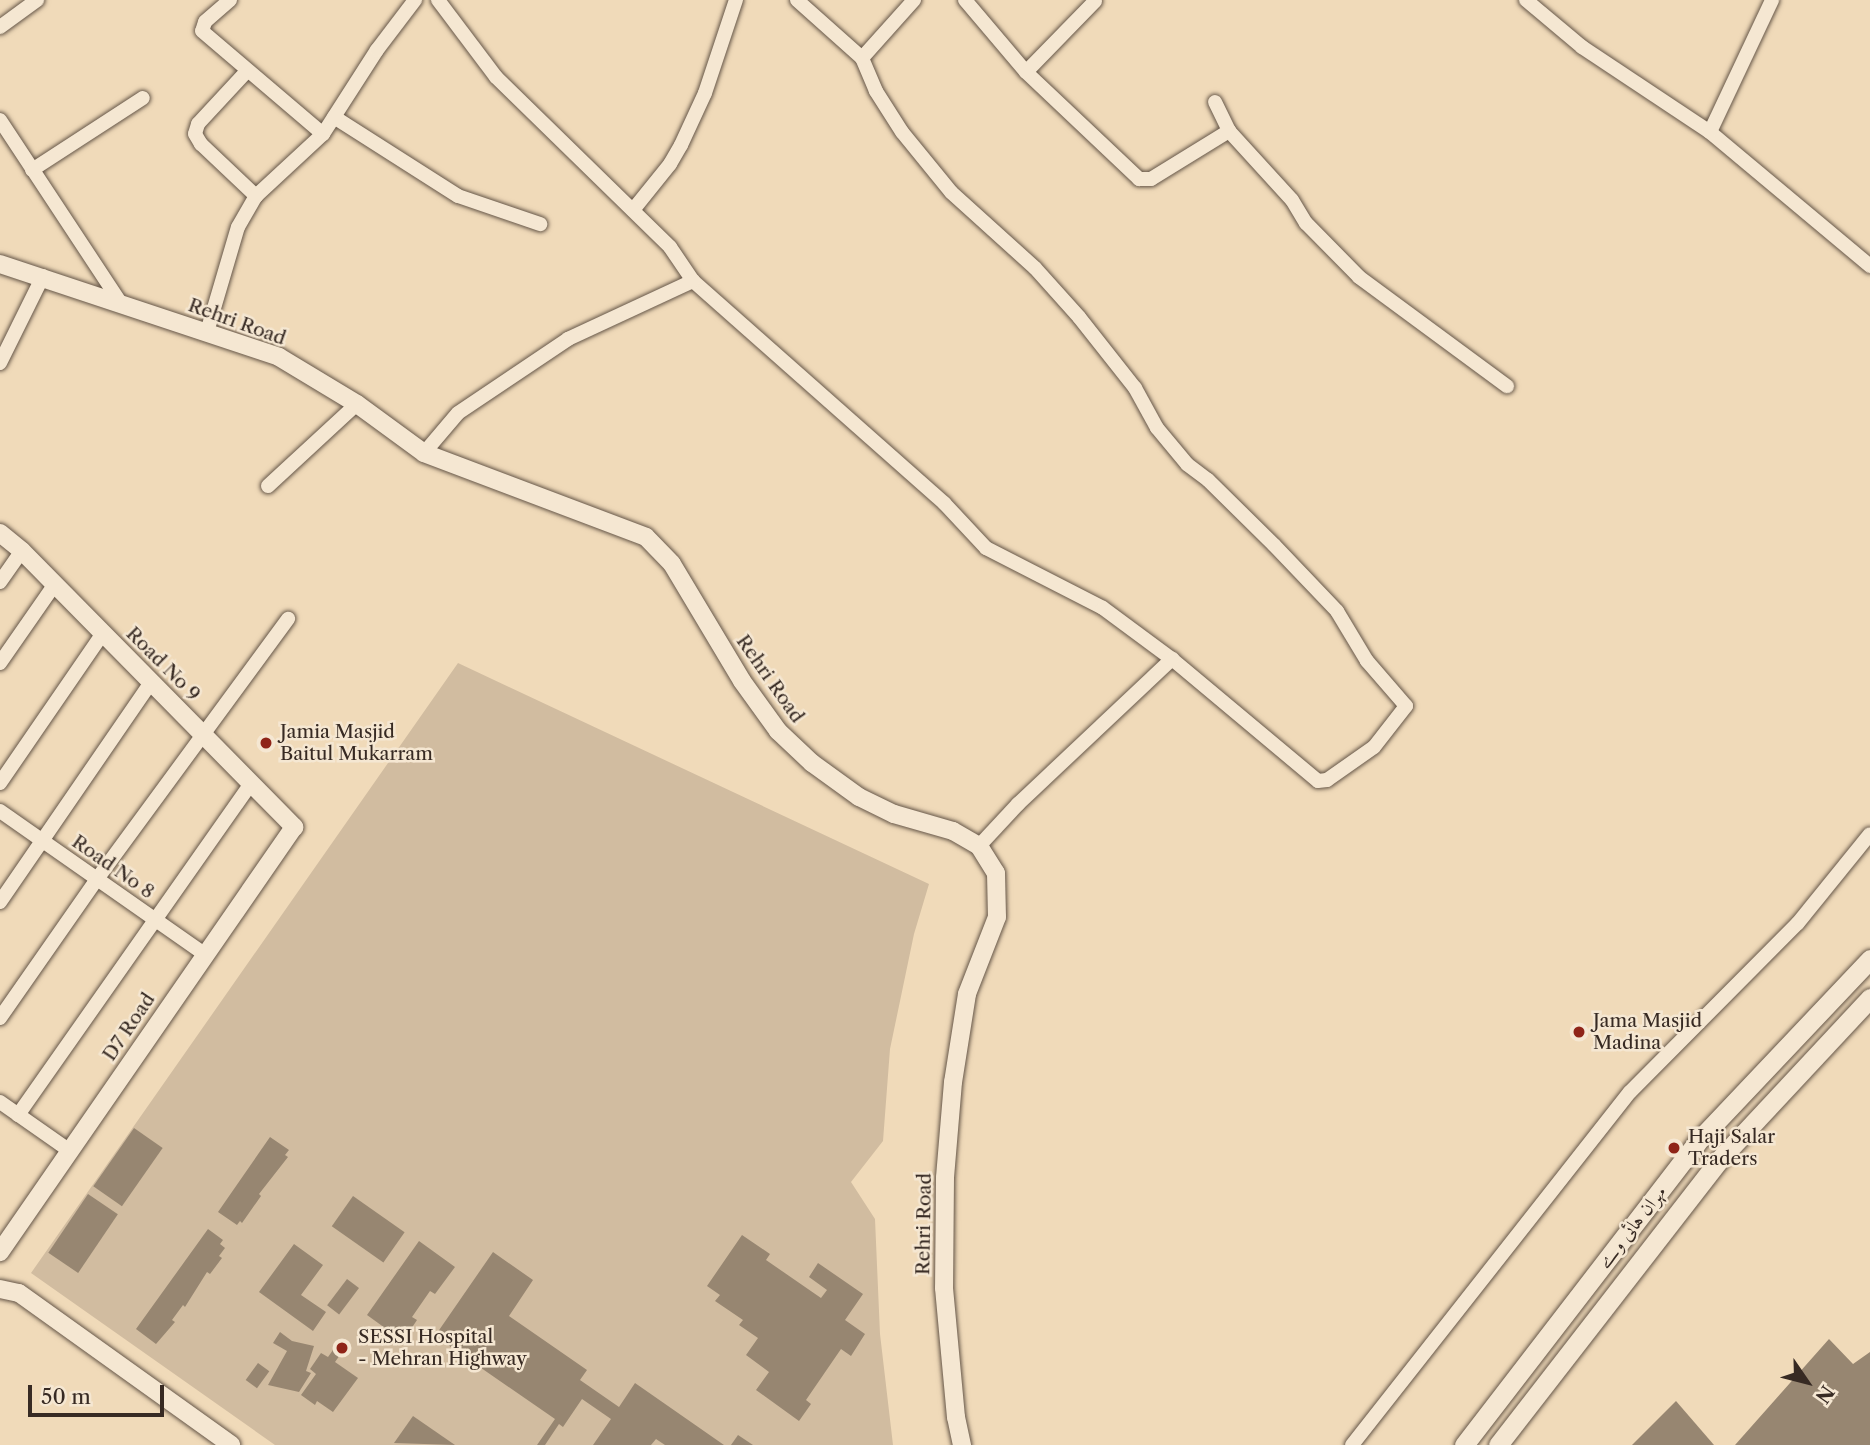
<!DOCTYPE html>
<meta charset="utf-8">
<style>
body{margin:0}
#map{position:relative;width:1870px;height:1445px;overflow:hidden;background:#f0dab9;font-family:"Libre Caslon Text",Amiri,serif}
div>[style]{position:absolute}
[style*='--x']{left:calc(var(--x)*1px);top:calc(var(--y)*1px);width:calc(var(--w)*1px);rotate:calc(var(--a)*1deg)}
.green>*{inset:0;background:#d1bca0}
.building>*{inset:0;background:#978671;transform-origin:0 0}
.roads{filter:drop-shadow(0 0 2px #655648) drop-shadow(0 0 2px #655648)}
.minor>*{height:14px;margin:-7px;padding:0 7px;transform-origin:7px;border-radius:7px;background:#f5e7d2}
.tertiary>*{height:18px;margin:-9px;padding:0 9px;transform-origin:9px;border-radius:9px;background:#f5e7d2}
.secondary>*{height:19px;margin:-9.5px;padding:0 9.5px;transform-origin:9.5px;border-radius:9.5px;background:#f5e7d2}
.dots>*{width:19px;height:19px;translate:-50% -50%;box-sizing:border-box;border:4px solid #f5e7d2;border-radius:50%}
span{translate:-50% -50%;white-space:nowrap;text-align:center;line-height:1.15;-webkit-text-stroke:5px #f5e7d2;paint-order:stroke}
.street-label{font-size:19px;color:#372a23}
.poi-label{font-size:19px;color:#372a23}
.left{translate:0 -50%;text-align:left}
.north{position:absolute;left:1772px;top:1347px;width:70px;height:70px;-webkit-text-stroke:5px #f5e7d2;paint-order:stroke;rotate:125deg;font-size:19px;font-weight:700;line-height:28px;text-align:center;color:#372a23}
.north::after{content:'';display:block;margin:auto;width:24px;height:32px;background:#372a23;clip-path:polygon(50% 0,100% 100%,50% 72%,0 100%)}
.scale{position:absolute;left:28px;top:1385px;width:136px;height:32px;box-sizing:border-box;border:4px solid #372a23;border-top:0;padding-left:9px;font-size:21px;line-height:24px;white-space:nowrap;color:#372a23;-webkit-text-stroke:5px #f5e7d2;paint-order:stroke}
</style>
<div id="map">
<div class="green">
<i style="clip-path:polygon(458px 663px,929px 884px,914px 934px,890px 1049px,883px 1141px,851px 1182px,875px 1219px,880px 1334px,893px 1445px,275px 1445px,31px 1273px)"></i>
</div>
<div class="building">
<i style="left:134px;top:1128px;width:35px;height:71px;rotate:35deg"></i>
<i style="clip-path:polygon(270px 1137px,289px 1150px,285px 1155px,288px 1157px,259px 1194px,261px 1196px,242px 1223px,240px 1221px,237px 1225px,218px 1212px)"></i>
<i style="left:88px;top:1194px;width:36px;height:71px;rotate:34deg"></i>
<i style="left:353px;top:1196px;width:63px;height:37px;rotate:35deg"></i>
<i style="clip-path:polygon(208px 1229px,223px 1240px,220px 1244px,225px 1248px,219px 1256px,222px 1258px,210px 1274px,207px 1272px,185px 1307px,183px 1305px,172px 1320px,175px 1322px,156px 1344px,136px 1329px)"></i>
<i style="clip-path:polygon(742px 1235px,770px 1254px,766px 1260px,821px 1298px,827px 1290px,809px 1277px,818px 1263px,863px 1294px,845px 1320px,865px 1334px,851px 1356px,841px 1349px,806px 1400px,811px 1404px,799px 1421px,756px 1390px,769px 1372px,746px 1355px,758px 1338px,739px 1325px,743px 1320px,715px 1301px,720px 1295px,707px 1286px)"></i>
<i style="clip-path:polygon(419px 1241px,455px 1267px,435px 1294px,430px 1291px,412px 1317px,417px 1320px,403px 1341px,367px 1315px)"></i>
<i style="clip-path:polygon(294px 1244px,323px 1265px,301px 1295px,326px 1312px,313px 1331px,259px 1292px)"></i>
<i style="clip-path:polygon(493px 1252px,533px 1280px,509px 1316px,587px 1370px,580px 1380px,619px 1407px,635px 1383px,724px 1445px,665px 1445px,656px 1439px,651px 1445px,593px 1445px,611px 1419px,582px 1399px,563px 1427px,559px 1424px,545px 1445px,537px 1445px,555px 1419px,435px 1336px)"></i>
<i style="left:347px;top:1279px;width:15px;height:33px;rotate:37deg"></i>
<i style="clip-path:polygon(280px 1332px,292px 1341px,314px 1346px,306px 1371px,311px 1373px,299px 1392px,268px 1385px,287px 1351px,273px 1343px)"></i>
<i style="clip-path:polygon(1829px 1339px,1853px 1364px,1870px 1352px,1870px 1445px,1735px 1445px)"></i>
<i style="clip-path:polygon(333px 1350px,340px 1355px,335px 1362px,358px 1378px,333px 1412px,317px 1401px,315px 1405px,301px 1395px,316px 1374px,310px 1369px,321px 1353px,328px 1357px)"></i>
<i style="left:258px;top:1363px;width:14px;height:21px;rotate:36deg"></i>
<i style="clip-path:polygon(1676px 1401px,1714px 1445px,1632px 1445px)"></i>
<i style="clip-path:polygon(413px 1416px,455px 1445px,394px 1443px)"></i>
<i style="clip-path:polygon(738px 1435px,753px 1445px,731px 1445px)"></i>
</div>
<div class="roads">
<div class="minor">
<i style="--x:230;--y:0;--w:33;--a:139"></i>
<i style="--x:205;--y:22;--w:9;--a:108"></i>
<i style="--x:202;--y:31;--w:159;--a:40.4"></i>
<i style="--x:438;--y:0;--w:96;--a:53"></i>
<i style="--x:496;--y:77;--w:243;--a:44.3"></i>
<i style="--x:670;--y:247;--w:41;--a:55.9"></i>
<i style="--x:693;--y:281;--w:335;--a:41.5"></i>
<i style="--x:944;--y:503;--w:62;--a:47"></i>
<i style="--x:986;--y:548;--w:131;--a:27.1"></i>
<i style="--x:1103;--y:608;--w:86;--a:36.5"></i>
<i style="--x:1172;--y:659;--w:190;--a:39.9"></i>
<i style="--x:1318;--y:781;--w:9;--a:-6"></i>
<i style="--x:1327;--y:780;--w:57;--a:-35.1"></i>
<i style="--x:1374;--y:747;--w:52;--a:-52"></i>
<i style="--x:1406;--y:706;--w:60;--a:-130.9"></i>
<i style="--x:1367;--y:661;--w:58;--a:-121"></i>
<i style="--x:1337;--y:611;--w:91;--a:-133.7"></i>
<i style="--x:1274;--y:545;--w:93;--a:-135.4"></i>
<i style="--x:1208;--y:480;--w:26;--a:-143"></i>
<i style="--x:1187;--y:464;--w:47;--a:-129.8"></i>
<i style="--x:1157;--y:428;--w:46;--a:-118.8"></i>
<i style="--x:1135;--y:388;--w:90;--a:-128.3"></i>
<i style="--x:1079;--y:317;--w:66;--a:-131.9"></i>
<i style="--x:1035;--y:268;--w:113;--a:-137.9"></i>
<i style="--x:951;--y:192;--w:77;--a:-129.2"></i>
<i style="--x:902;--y:132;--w:49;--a:-122.4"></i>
<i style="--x:876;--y:91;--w:36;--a:-113"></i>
<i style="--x:862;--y:58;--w:87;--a:-138.3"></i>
<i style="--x:965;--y:0;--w:94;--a:49.7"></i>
<i style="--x:1026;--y:72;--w:156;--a:43.4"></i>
<i style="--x:1139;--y:179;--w:12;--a:0"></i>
<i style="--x:1151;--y:179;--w:92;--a:-31.6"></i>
<i style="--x:1526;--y:0;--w:73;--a:40"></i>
<i style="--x:1582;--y:47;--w:154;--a:33.6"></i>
<i style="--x:1710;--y:132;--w:209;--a:39.9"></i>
<i style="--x:0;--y:27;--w:46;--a:-36.1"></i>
<i style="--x:862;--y:58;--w:78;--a:-48.1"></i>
<i style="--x:247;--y:71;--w:72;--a:132.8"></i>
<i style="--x:198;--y:124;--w:10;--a:107"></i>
<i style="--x:195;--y:134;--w:12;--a:59"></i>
<i style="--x:201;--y:144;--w:76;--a:43.4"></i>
<i style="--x:1026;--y:72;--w:99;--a:-45.8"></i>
<i style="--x:1215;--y:102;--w:32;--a:64"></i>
<i style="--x:1229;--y:131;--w:93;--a:47.6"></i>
<i style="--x:1292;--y:200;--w:27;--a:59"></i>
<i style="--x:1306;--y:223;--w:76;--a:45.5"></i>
<i style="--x:1359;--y:277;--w:184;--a:36.4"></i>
<i style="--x:334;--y:117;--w:147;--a:32.5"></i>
<i style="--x:458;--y:196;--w:87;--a:18.9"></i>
<i style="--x:0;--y:120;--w:218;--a:56.6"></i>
<i style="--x:1710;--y:132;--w:146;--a:-64.8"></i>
<i style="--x:32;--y:170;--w:132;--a:-33"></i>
<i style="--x:633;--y:210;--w:59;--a:-51.2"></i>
<i style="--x:670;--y:164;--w:22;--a:-60"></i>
<i style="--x:681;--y:145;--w:57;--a:-65.2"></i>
<i style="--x:705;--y:93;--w:98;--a:-71.6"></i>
<i style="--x:207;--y:332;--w:109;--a:-73.6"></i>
<i style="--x:238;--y:227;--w:36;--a:-60"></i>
<i style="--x:256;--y:196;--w:91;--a:-42.8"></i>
<i style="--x:323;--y:134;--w:100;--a:-57.3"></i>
<i style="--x:377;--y:50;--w:63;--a:-52.8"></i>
<i style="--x:0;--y:363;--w:97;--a:-63.7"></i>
<i style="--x:424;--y:453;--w:52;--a:-49.6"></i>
<i style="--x:458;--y:413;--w:133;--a:-33.9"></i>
<i style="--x:568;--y:339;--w:138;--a:-24.9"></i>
<i style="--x:268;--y:486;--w:121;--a:-42.7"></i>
<i style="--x:0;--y:582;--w:38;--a:-55"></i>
<i style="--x:0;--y:663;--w:96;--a:-55.2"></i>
<i style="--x:0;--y:783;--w:182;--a:-55.5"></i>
<i style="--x:0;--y:811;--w:249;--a:35"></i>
<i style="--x:979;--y:846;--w:57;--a:-47.1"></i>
<i style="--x:1018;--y:804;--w:212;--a:-43.3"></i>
<i style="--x:0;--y:902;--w:267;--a:-55.5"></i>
<i style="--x:0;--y:1018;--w:169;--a:-55.1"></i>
<i style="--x:97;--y:879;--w:323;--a:-53.7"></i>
<i style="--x:0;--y:1102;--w:85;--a:35"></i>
<i style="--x:18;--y:1115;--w:405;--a:-54.9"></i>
<i style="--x:1352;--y:1445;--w:449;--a:-51.8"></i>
<i style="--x:1630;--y:1092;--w:238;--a:-45.2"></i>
<i style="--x:1798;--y:923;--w:114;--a:-51"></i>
</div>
<div class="tertiary">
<i style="--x:0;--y:264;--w:294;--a:18.4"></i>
<i style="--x:279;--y:357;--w:91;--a:31.1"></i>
<i style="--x:357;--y:404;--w:83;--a:36.2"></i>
<i style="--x:424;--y:453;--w:237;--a:20.7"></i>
<i style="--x:646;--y:537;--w:37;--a:46"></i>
<i style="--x:672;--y:564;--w:136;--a:59.1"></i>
<i style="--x:742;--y:681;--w:62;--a:54.2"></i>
<i style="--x:778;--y:731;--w:47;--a:43.3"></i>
<i style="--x:812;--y:763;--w:58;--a:35.9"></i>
<i style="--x:859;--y:797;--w:39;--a:26"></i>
<i style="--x:894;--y:814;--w:61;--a:16.1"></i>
<i style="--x:953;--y:831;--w:30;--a:30"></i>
<i style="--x:979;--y:846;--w:32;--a:58"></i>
<i style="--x:996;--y:873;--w:44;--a:88.7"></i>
<i style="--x:997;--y:917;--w:83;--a:111.3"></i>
<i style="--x:967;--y:994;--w:89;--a:99"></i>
<i style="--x:953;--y:1082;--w:96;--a:94.8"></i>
<i style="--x:945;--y:1178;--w:110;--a:90.5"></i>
<i style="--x:944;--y:1288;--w:130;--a:84.7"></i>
<i style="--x:956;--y:1417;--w:29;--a:78"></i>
<i style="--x:0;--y:533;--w:28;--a:39"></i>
<i style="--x:22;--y:551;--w:388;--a:45.4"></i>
<i style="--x:294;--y:827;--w:517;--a:124.67"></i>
<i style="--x:0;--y:1289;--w:19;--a:12"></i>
<i style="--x:19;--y:1293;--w:261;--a:35.6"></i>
</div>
<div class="secondary">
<i style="--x:1464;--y:1445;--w:382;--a:-52.4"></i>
<i style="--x:1697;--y:1142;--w:252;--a:-46.6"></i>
<i style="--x:1498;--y:1445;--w:359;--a:-52.2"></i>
<i style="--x:1718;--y:1161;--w:223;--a:-47"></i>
</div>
</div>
<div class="dots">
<i style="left:266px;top:743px;background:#8f2418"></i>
<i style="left:1579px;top:1032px;background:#8f2418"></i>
<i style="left:1674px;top:1148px;background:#8f2418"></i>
<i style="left:342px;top:1348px;background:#8f2418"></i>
</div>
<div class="street-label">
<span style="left:237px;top:322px;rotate:20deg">Rehri Road</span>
<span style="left:163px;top:664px;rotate:45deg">Road No 9</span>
<span style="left:770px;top:679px;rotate:55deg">Rehri Road</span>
<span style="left:113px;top:867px;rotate:35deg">Road No 8</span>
<span style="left:129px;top:1027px;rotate:-56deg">D7 Road</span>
<span style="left:924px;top:1224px;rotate:-89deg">Rehri Road</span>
<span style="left:1632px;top:1227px;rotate:-52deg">مہران ہائی وے</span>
</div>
<div class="poi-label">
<span class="left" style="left:280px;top:743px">Jamia Masjid<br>Baitul Mukarram</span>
<span class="left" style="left:1593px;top:1032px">Jama Masjid<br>Madina</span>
<span class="left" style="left:1688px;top:1148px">Haji Salar<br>Traders</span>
<span class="left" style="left:358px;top:1348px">SESSI Hospital<br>- Mehran Highway</span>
</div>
<div class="north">N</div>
<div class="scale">50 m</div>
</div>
